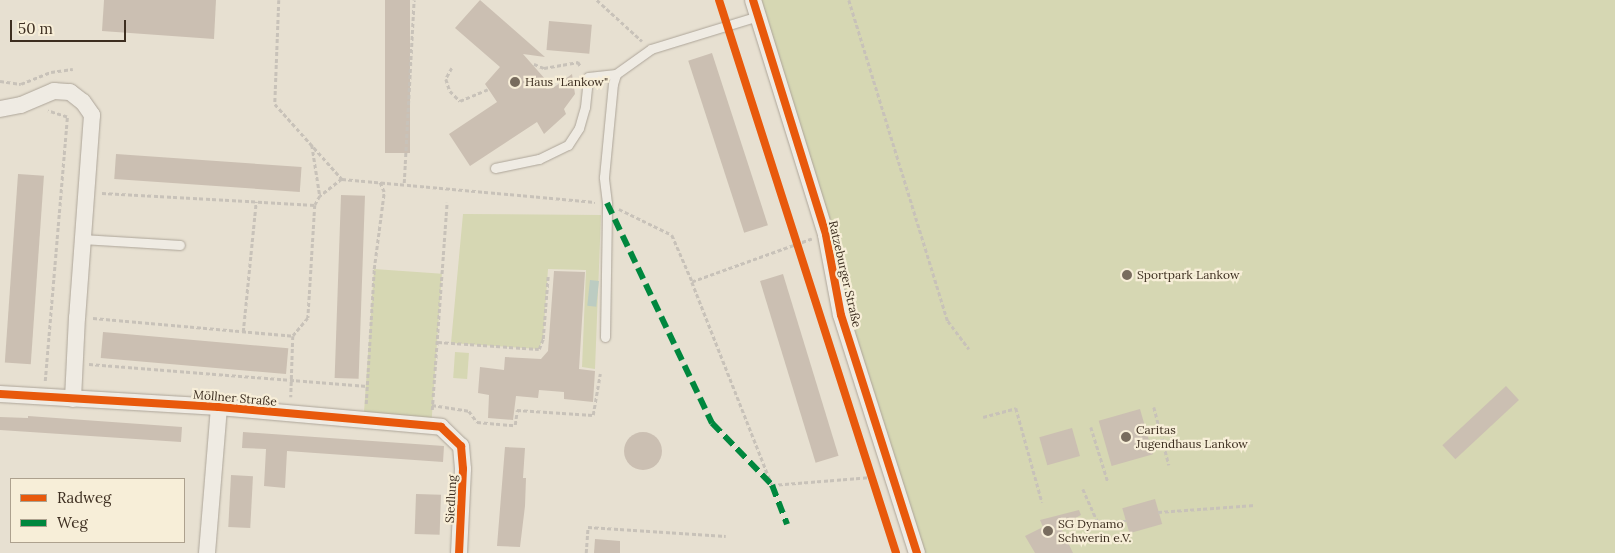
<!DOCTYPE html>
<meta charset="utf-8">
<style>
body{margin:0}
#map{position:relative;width:1615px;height:553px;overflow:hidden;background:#e7e0d1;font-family:Lora,serif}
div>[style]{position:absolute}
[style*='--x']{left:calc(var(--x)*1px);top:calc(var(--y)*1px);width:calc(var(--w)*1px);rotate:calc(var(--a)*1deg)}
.green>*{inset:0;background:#d6d7b3;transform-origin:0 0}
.water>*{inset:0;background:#bcccc2;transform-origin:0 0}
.building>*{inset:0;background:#cbbfb2;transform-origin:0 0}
.round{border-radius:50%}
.path>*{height:2.5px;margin-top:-1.25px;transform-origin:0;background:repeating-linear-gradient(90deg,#c8c2b9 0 4px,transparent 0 6.5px)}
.roads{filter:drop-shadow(0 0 1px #ada599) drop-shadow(0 0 1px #ada599)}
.service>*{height:9px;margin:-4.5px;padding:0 4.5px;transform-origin:4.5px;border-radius:4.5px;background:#efebe3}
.minor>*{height:16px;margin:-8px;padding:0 8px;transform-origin:8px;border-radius:8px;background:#efebe3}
.quiet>*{height:6px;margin-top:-3px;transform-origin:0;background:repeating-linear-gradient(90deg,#00873e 0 12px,transparent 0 18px)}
.cycleway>*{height:8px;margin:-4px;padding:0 4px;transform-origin:4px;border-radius:4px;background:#e8590c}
.dots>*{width:14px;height:14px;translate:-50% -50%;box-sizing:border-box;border:2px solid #f7eed8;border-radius:50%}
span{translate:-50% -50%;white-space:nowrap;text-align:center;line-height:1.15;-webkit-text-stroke:4.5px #f7eed8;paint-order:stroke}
.poi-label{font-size:12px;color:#3d2e20}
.left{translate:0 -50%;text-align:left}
.street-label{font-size:12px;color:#3d2e20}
.legend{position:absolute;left:10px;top:478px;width:175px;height:65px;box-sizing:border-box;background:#f7eed8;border:1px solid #ada18e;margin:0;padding:6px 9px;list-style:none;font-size:15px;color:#3d2e20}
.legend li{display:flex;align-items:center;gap:10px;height:25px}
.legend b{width:25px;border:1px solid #ada18e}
.scale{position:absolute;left:10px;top:20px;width:116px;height:22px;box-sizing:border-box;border:2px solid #3d2e20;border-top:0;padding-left:6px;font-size:15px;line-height:18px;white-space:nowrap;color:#3d2e20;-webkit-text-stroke:4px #f7eed8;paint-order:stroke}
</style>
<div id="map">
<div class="green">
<i style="clip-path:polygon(753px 0,1615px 0,1615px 553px,917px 553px)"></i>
<i style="clip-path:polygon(463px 214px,601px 215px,595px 369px,582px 367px,586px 270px,548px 269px,543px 339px,539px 349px,451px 343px)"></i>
<i style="left:374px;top:269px;width:68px;height:151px;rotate:4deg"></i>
<i style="left:455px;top:352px;width:14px;height:26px;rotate:4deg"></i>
</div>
<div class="water">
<i style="left:590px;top:280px;width:9px;height:26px;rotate:6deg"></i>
</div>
<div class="building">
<i style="clip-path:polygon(104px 0,216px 0,214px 39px,102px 31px)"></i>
<i style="left:385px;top:0;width:25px;height:153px"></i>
<i style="clip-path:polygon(480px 0,545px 57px,523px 54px,553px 88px,572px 74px,575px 94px,564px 109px,566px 114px,544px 134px,537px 122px,470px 166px,449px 134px,497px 102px,485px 84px,500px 67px,455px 28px)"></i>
<i style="left:549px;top:21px;width:43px;height:29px;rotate:5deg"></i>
<i style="left:712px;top:53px;width:181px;height:25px;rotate:72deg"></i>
<i style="left:116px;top:154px;width:186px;height:25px;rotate:4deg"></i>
<i style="left:18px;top:174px;width:26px;height:189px;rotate:4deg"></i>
<i style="left:341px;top:195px;width:24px;height:183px;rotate:2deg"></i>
<i style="clip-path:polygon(554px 271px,585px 272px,579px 369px,595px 371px,593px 402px,564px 399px,564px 392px,539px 390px,538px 398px,516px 396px,513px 420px,488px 418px,489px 395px,478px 393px,480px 367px,504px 370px,505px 357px,541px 359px,548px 351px)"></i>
<i style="left:783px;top:274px;width:190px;height:24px;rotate:73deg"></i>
<i style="left:103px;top:332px;width:186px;height:26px;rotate:5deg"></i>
<i style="left:1506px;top:386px;width:19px;height:87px;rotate:47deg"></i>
<i style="left:1140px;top:409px;width:47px;height:43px;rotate:74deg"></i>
<i style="clip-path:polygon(28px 416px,182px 427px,181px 442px,0 430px,0 417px,28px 418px)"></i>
<i style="left:1072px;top:428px;width:29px;height:34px;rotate:74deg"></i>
<i style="clip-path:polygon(243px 432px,444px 446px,443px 462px,287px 451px,285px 488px,264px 486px,266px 449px,242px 448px)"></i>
<i class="round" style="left:624px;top:432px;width:38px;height:38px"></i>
<i style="clip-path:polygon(505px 447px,525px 448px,523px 478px,526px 478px,525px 506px,520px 547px,497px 546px)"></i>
<i style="left:231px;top:475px;width:22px;height:52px;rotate:3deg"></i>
<i style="left:416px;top:494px;width:25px;height:40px;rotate:2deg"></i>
<i style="left:1155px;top:499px;width:26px;height:34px;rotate:74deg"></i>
<i style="clip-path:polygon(1079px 510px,1081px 515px,1060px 526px,1073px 553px,1035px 553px,1025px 536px,1043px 527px,1040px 520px)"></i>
<i style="clip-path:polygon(595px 539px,620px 541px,620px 553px,594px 553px)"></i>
</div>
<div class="path">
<i style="--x:279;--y:0;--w:104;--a:92.2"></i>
<i style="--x:275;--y:104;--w:101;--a:48.2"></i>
<i style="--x:342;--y:179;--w:28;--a:142"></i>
<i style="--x:320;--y:196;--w:10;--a:119"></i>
<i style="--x:315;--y:205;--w:113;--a:93.5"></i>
<i style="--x:308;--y:318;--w:23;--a:130"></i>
<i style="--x:293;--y:336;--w:61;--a:91.9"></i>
<i style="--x:597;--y:0;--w:61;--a:42.3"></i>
<i style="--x:849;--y:0;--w:336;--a:72.9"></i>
<i style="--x:948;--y:321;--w:35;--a:53"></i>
<i style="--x:534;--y:64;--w:11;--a:22"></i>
<i style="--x:544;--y:68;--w:35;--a:-10"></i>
<i style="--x:578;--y:62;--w:6;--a:59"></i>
<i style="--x:452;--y:68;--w:13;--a:119"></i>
<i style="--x:446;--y:79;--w:13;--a:72"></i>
<i style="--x:450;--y:91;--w:14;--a:45"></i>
<i style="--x:460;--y:101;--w:30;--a:-23"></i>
<i style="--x:0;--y:81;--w:21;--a:8"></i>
<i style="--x:21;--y:84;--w:32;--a:-22"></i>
<i style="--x:51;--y:72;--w:22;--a:-8"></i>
<i style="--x:312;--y:145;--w:52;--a:81.1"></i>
<i style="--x:342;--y:179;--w:254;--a:5.2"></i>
<i style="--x:404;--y:183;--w:183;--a:-86.9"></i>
<i style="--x:102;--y:193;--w:213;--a:3.2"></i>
<i style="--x:619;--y:209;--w:59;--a:26.1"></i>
<i style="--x:672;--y:235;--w:50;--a:66.5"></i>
<i style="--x:812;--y:239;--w:127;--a:160.3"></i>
<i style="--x:692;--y:282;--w:218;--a:68.5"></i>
<i style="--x:772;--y:485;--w:100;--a:-4.6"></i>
<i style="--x:93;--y:318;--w:201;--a:5.1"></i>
<i style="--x:243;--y:332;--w:131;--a:-84.3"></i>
<i style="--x:438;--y:342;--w:101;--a:4"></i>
<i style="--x:539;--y:349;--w:11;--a:-68"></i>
<i style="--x:543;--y:339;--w:63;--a:-85.5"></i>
<i style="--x:89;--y:364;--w:279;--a:4.5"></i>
<i style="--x:45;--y:381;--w:265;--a:-85.2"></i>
<i style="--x:67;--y:117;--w:20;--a:-162"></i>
<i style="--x:366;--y:404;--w:135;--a:-86.6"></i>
<i style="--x:374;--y:269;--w:78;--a:-82.6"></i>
<i style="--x:384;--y:192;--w:12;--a:-114"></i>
<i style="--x:432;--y:405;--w:37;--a:9"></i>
<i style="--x:469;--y:411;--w:14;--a:54"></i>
<i style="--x:477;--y:422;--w:38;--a:5"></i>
<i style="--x:515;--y:425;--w:15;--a:-82"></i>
<i style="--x:517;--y:410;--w:76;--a:3.8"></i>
<i style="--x:593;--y:415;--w:42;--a:-80.3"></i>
<i style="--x:1154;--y:407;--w:60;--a:75.5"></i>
<i style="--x:432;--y:410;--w:208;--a:-85.9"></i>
<i style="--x:983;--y:417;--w:34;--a:-15"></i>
<i style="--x:1016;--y:408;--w:98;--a:74.5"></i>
<i style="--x:1091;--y:427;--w:58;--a:72.8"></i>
<i style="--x:1083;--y:489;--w:35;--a:66"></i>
<i style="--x:1097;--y:521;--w:29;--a:0"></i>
<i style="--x:1158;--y:512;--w:97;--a:-4.1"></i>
<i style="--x:586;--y:553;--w:26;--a:-86"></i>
<i style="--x:588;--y:527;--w:138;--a:3.7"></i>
</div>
<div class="roads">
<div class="service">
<i style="--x:495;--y:168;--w:45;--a:-11.6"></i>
<i style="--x:539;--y:159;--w:32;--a:-26"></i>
<i style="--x:568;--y:145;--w:20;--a:-57"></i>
<i style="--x:579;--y:128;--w:22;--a:-74"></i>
<i style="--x:585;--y:107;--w:30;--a:-84"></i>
<i style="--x:588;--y:77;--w:28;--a:-6"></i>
<i style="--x:82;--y:239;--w:98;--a:3.5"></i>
<i style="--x:605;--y:337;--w:134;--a:-89.1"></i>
<i style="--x:607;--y:203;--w:26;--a:-97"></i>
<i style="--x:604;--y:177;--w:93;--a:-84.5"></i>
<i style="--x:613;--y:84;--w:10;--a:-73"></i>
<i style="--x:616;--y:74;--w:43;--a:-35.5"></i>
<i style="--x:651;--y:49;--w:112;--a:-17.1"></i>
</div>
<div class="minor">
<i style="--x:753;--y:0;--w:246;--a:72.7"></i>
<i style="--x:826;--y:235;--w:81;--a:79.4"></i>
<i style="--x:841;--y:315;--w:250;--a:72.3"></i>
<i style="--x:0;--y:109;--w:21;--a:-11"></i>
<i style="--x:21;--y:105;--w:36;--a:-23"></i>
<i style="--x:54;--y:91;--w:16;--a:4"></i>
<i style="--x:70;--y:92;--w:16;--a:38"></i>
<i style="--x:83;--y:102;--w:16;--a:55"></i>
<i style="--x:92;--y:115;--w:203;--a:94.2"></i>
<i style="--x:77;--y:317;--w:82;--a:92.8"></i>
<i style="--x:0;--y:394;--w:219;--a:3.4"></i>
<i style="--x:219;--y:407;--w:223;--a:5.1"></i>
<i style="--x:441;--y:427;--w:28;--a:44"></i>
<i style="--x:461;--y:446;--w:23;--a:85"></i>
<i style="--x:463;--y:469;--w:84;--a:92.7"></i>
<i style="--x:207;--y:553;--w:146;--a:-85.3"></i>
</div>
</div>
<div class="quiet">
<i style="--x:607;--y:203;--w:244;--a:64.5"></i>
<i style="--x:712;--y:423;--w:86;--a:45.9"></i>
<i style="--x:772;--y:485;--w:42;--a:69"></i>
</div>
<div class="cycleway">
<i style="--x:719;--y:0;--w:581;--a:72.25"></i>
<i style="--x:753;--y:0;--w:246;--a:72.7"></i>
<i style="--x:826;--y:235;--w:81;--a:79.4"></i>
<i style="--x:841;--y:315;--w:250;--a:72.3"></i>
<i style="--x:0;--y:394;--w:219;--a:3.4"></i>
<i style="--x:219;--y:407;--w:223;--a:5.1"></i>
<i style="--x:441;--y:427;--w:28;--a:44"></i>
<i style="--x:461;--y:446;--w:23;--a:85"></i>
<i style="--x:463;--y:469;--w:84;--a:92.7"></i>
</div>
<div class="dots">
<i style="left:515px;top:82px;background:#786c5e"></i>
<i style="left:1127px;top:275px;background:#786c5e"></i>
<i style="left:1126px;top:437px;background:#786c5e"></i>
<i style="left:1048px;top:531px;background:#786c5e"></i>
</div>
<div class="poi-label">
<span class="left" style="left:525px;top:82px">Haus "Lankow"</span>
<span class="left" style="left:1137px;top:275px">Sportpark Lankow</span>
<span class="left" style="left:1136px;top:437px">Caritas<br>Jugendhaus Lankow</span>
<span class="left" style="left:1058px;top:531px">SG Dynamo<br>Schwerin e.V.</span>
</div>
<div class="street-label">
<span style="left:845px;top:274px;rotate:77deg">Ratzeburger Straße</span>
<span style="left:235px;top:398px;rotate:5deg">Möllner Straße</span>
<span style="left:451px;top:499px;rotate:-87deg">Siedlung</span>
</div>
<ul class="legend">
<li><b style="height:6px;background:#e8590c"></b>Radweg</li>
<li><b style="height:6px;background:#00873e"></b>Weg</li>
</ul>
<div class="scale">50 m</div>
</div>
